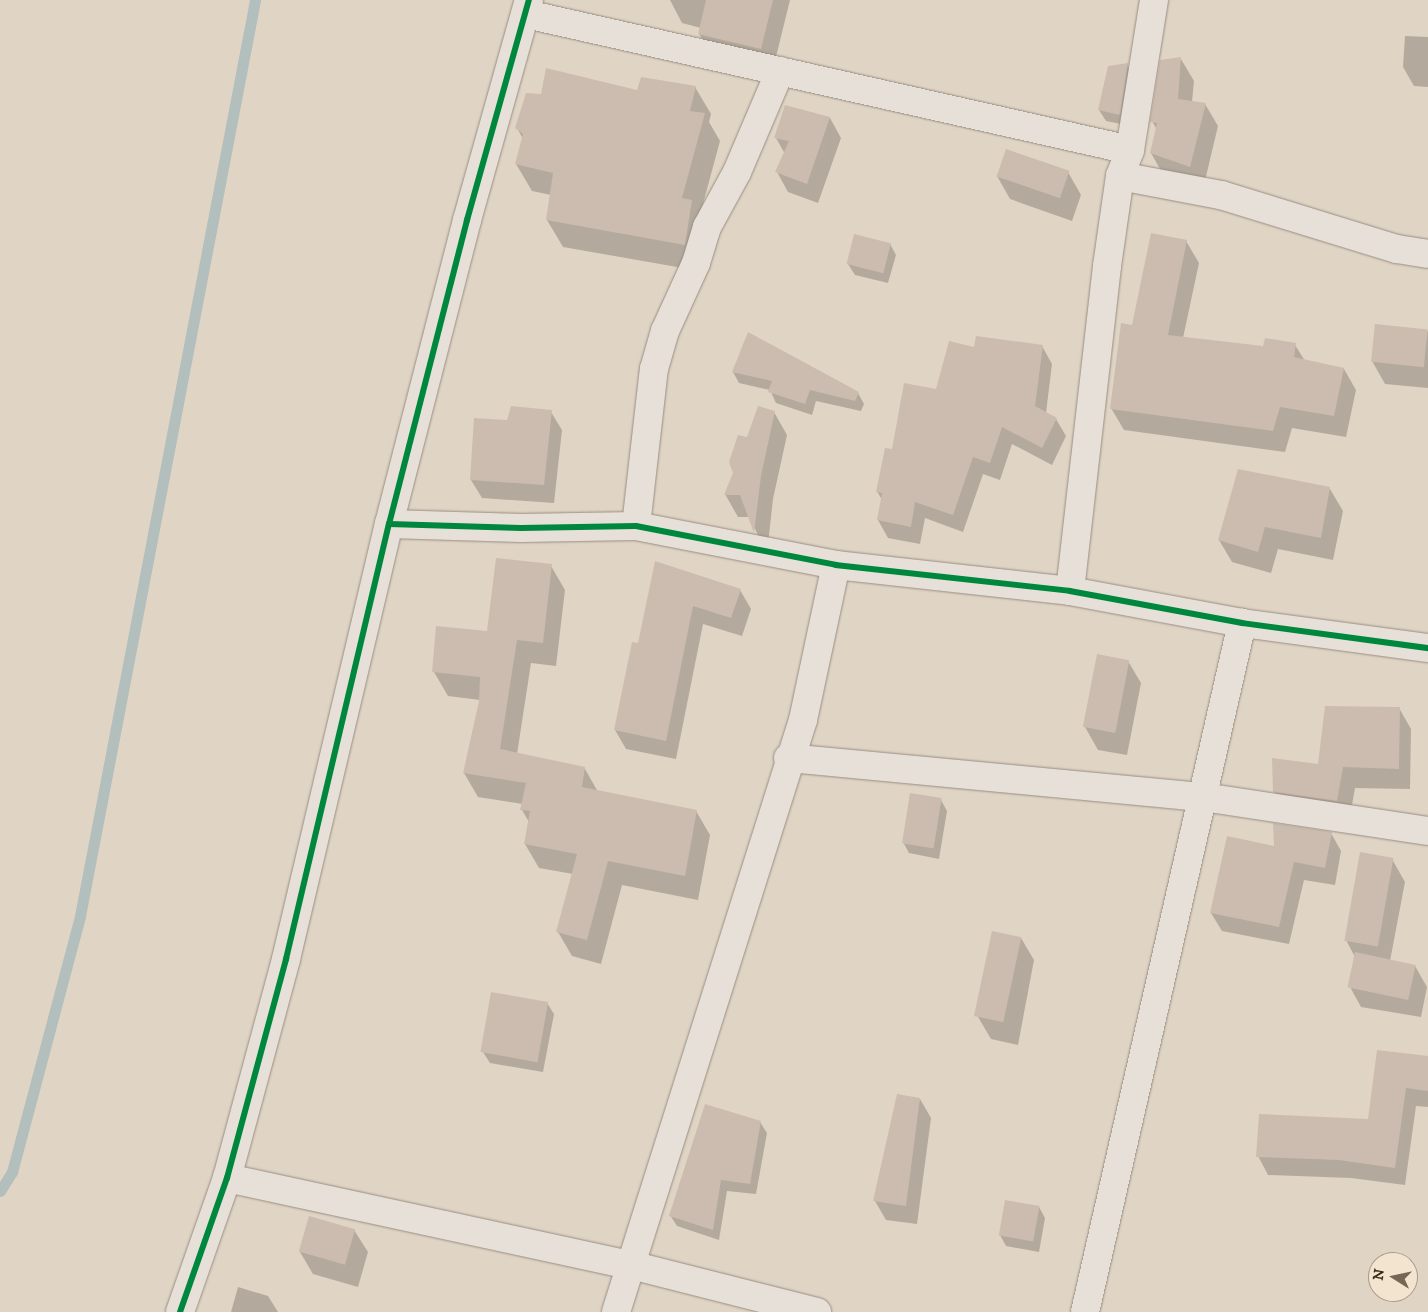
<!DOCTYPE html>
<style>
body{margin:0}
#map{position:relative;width:1428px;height:1312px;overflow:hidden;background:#e0d4c4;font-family:"IM FELL DW Pica",serif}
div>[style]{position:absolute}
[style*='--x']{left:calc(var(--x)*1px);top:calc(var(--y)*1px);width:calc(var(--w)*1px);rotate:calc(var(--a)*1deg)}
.shadow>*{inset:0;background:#0003}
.stream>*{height:11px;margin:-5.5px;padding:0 5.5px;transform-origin:5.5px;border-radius:5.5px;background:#b2bfbd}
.building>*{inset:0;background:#ccbcb0;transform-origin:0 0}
.roads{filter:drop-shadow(0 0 1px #978e83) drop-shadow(0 0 1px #978e83)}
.minor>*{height:28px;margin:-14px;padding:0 14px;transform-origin:14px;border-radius:14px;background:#e7e0d8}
.cycleway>*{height:6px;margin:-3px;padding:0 3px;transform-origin:3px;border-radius:3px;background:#00873e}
span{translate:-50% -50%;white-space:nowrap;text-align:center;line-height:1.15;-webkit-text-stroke:4px #f3e4d0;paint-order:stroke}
.north{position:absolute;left:1368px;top:1252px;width:50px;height:50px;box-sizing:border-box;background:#f3e4d0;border:1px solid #aa9a88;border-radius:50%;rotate:280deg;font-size:14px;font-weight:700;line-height:20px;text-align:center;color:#3c2a1b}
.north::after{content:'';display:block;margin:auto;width:18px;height:22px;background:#756656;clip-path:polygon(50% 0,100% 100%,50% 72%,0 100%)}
</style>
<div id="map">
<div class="shadow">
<i style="clip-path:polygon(670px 0,790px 0,773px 69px,712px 55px,699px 34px,701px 28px,682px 23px)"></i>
<i style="clip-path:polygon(1405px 36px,1428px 37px,1428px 87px,1414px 86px,1403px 67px)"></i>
<i style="clip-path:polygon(1181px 59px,1194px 81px,1192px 102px,1205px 104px,1218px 126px,1203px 189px,1164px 176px,1151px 153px,1157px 130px,1152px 121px)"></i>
<i style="clip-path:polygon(1127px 65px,1134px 76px,1126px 125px,1106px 121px,1099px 110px)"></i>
<i style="clip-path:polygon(695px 87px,711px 114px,709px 122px,720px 141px,700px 215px,700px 271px,563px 247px,547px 220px,551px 195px,532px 191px,516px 164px,523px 139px,517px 128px,542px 96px)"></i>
<i style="clip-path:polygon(785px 106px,830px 118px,841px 138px,818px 203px,788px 192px,777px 172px,785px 154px,776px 138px)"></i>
<i style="clip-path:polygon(1068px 172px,1081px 195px,1072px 221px,1010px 199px,997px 176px)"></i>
<i style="clip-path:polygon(1186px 241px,1199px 263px,1183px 338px,1264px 348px,1295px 345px,1305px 361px,1344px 369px,1356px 390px,1346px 437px,1292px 428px,1285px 452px,1124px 430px,1111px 408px,1133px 326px)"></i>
<i style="clip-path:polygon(890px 244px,896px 255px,888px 283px,855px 275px,848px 264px)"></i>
<i style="clip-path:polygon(1428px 331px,1428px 388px,1385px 384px,1372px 361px)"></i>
<i style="clip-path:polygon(1042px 346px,1052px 364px,1046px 413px,1056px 419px,1066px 436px,1052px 465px,1012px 444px,1000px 480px,983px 474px,963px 532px,925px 518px,920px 544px,888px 538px,878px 520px,882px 500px,877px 491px,893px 450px,937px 391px,975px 349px)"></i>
<i style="clip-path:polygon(733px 372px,858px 393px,864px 404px,861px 411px,816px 401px,812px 415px,776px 403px,770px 390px,739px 383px)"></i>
<i style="clip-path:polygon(551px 412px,562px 430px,554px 503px,482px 498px,471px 480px,508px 422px)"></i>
<i style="clip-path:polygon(774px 412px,787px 435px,773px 499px,767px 553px,749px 517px,738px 517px,725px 494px,747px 438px)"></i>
<i style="clip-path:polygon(1330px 489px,1343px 511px,1333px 560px,1278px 549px,1271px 573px,1232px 562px,1219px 540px)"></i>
<i style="clip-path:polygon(656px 563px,740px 590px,751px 609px,742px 636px,703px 624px,676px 759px,626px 749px,615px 730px,639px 645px)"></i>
<i style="clip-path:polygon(551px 566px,565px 590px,556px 666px,531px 663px,517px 754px,585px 769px,598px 792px,696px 811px,710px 835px,698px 900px,622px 885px,601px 964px,572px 956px,558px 932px,573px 874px,539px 868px,525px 844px,529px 822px,522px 810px,523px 804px,478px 797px,464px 773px,480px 700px,448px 696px,434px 672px,488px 632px)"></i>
<i style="clip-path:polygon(1128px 661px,1141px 683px,1127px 755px,1098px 750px,1085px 727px)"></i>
<i style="clip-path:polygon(1399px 708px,1411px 729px,1410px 789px,1355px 788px,1349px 822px,1286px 813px,1274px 791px,1319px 765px)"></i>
<i style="clip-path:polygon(941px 800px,947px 811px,939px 859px,909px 853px,903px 842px)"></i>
<i style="clip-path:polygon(1331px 833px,1341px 851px,1335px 885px,1304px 880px,1289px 944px,1222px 931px,1211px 913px,1275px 848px)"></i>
<i style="clip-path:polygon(1392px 859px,1405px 882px,1390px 961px,1415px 966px,1427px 987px,1421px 1017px,1361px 1007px,1350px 987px,1355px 957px,1346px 940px)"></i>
<i style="clip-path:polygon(1021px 938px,1034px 960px,1018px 1045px,991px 1039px,978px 1017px)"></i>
<i style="clip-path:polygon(547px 1003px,554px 1014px,543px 1072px,490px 1063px,483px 1052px)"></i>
<i style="clip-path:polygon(1428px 1057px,1428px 1107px,1416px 1106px,1405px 1185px,1351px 1178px,1268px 1175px,1258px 1156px,1370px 1120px)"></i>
<i style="clip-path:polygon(920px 1099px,931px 1118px,917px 1224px,886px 1220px,875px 1201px)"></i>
<i style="clip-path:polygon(760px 1122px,767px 1133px,756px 1194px,727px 1191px,719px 1240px,677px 1226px,670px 1215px)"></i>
<i style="clip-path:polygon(1039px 1207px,1045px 1218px,1039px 1252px,1006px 1246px,1000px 1235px)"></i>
<i style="clip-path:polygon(354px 1230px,368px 1252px,358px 1287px,313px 1274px,300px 1252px)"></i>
<i style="clip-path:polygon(238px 1287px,268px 1296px,278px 1312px,231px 1312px)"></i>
</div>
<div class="stream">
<i style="--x:0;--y:1191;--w:22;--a:-58"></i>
<i style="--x:12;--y:1172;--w:265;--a:-75.1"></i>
<i style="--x:80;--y:916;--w:933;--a:-79.18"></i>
</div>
<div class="building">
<i style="clip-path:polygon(706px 0,773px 0,761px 49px,698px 34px)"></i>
<i style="clip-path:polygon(1181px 57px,1178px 99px,1206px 103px,1190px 167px,1150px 153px,1157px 123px,1150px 122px,1160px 60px)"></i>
<i style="clip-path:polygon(1128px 63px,1120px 115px,1098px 110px,1108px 66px)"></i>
<i style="clip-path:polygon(546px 68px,637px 90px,641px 77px,696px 86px,690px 111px,705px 113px,682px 198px,692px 200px,685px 245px,546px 220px,553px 173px,515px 164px,523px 134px,515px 128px,526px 93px,541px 94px)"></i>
<i style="clip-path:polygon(785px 105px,830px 117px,807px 184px,775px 172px,789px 141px,774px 138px)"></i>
<i style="left:1006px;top:149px;width:67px;height:29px;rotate:19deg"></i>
<i style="clip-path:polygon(1151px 233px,1187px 240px,1168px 335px,1263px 346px,1265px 338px,1296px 343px,1294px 357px,1344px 368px,1334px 416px,1280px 407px,1273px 431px,1110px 409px,1121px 323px,1132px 325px)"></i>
<i style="left:854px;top:234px;width:38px;height:31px;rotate:14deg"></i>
<i style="left:1375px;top:324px;width:53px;height:38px;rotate:6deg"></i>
<i style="clip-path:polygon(748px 332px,859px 392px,855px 401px,810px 390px,805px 404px,768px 392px,772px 381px,732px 372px)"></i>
<i style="clip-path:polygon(976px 336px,1043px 345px,1035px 406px,1057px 418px,1042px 448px,1002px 427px,990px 463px,973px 457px,953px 515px,915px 502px,911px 527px,877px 520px,882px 493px,876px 492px,885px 448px,892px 449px,904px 383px,936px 389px,949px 341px,974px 347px)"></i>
<i style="clip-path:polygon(511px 406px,552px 410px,544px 485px,470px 480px,474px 418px,507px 420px)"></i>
<i style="clip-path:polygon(758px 406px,775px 411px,761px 476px,754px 533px,740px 495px,724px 495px,733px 473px,729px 462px,738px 435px,747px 437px)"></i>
<i style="clip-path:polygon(1238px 469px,1330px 487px,1321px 538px,1265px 527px,1258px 552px,1218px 540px)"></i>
<i style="clip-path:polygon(496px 558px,552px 564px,543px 643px,517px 640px,500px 749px,585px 767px,582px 787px,697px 810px,685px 876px,608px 861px,587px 940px,556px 932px,577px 854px,524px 844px,530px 811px,520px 810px,526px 783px,463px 773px,479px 701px,480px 677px,432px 672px,436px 626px,487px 631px)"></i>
<i style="clip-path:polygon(655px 561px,741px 589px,731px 618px,693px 606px,666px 741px,614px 730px,632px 642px,638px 643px)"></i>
<i style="left:1097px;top:654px;width:33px;height:74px;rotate:11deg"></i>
<i style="clip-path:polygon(1325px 706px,1400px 707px,1399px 769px,1343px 767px,1337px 801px,1273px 792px,1272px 758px,1318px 764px)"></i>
<i style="left:910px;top:793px;width:32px;height:51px;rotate:9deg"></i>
<i style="clip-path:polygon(1273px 823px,1332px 832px,1325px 868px,1294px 862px,1279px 927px,1210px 913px,1227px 836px,1274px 846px)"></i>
<i style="left:1360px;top:852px;width:34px;height:90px;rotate:10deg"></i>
<i style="left:992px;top:931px;width:30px;height:87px;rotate:12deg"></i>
<i style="left:1355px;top:952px;width:62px;height:36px;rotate:12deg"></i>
<i style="left:491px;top:992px;width:58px;height:61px;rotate:10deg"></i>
<i style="clip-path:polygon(1377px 1050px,1428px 1056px,1428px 1091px,1406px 1088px,1395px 1168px,1339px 1160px,1256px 1157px,1259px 1114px,1368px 1119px)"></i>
<i style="clip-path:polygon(897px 1094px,920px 1098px,906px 1206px,873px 1201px)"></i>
<i style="clip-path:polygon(705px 1104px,761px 1121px,750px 1184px,721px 1180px,713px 1230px,669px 1216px)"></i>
<i style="left:1005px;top:1200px;width:35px;height:36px;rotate:10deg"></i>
<i style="left:309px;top:1216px;width:48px;height:37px;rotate:16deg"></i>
</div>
<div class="roads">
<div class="minor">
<i style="--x:526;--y:14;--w:619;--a:12.69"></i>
<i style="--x:1120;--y:176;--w:103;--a:10.7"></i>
<i style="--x:1221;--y:195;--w:184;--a:17.1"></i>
<i style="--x:1397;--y:249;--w:31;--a:9"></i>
<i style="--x:389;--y:524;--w:132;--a:1.7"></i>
<i style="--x:521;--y:528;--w:115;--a:-1"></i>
<i style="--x:636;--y:526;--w:204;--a:11"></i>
<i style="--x:836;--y:565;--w:235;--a:6.3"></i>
<i style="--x:1070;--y:591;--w:175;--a:10.5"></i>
<i style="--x:1242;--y:623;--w:188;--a:7.7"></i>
<i style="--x:636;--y:526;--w:158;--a:-83.5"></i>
<i style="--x:654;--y:369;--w:40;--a:-74"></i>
<i style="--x:665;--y:331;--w:75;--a:-65.5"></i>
<i style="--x:696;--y:263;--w:38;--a:-73"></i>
<i style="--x:707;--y:227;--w:63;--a:-61.4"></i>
<i style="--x:737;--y:172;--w:110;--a:-66.9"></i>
<i style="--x:1070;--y:591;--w:327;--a:-83.5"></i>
<i style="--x:1107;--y:266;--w:91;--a:-81.8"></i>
<i style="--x:1120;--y:176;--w:28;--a:-69"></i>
<i style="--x:1130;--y:150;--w:152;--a:-80.9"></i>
<i style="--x:788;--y:758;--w:417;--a:5.4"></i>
<i style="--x:1203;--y:797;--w:228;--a:8.6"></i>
<i style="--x:227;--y:1178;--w:413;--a:12.2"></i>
<i style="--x:631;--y:1265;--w:192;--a:14.2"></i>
<i style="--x:180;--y:1312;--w:142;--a:-70.7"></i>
<i style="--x:227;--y:1178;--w:227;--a:-74.9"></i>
<i style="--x:286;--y:959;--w:447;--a:-76.7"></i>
<i style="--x:389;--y:524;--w:314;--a:-75.6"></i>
<i style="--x:467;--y:220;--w:229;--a:-74.3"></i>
<i style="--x:616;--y:1312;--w:621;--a:-72.47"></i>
<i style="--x:803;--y:720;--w:158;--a:-78"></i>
<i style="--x:1085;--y:1312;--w:707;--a:-77.16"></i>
</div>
</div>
<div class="cycleway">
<i style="--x:389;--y:524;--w:132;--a:1.7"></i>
<i style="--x:521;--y:528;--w:115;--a:-1"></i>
<i style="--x:636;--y:526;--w:204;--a:11"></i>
<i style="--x:836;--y:565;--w:235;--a:6.3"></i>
<i style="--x:1070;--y:591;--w:175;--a:10.5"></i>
<i style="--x:1242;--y:623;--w:188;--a:7.7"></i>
<i style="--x:180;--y:1312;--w:142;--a:-70.7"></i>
<i style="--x:227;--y:1178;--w:227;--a:-74.9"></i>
<i style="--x:286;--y:959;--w:447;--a:-76.7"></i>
<i style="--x:389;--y:524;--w:314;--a:-75.6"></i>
<i style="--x:467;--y:220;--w:229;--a:-74.3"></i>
</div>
<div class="north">N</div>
</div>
